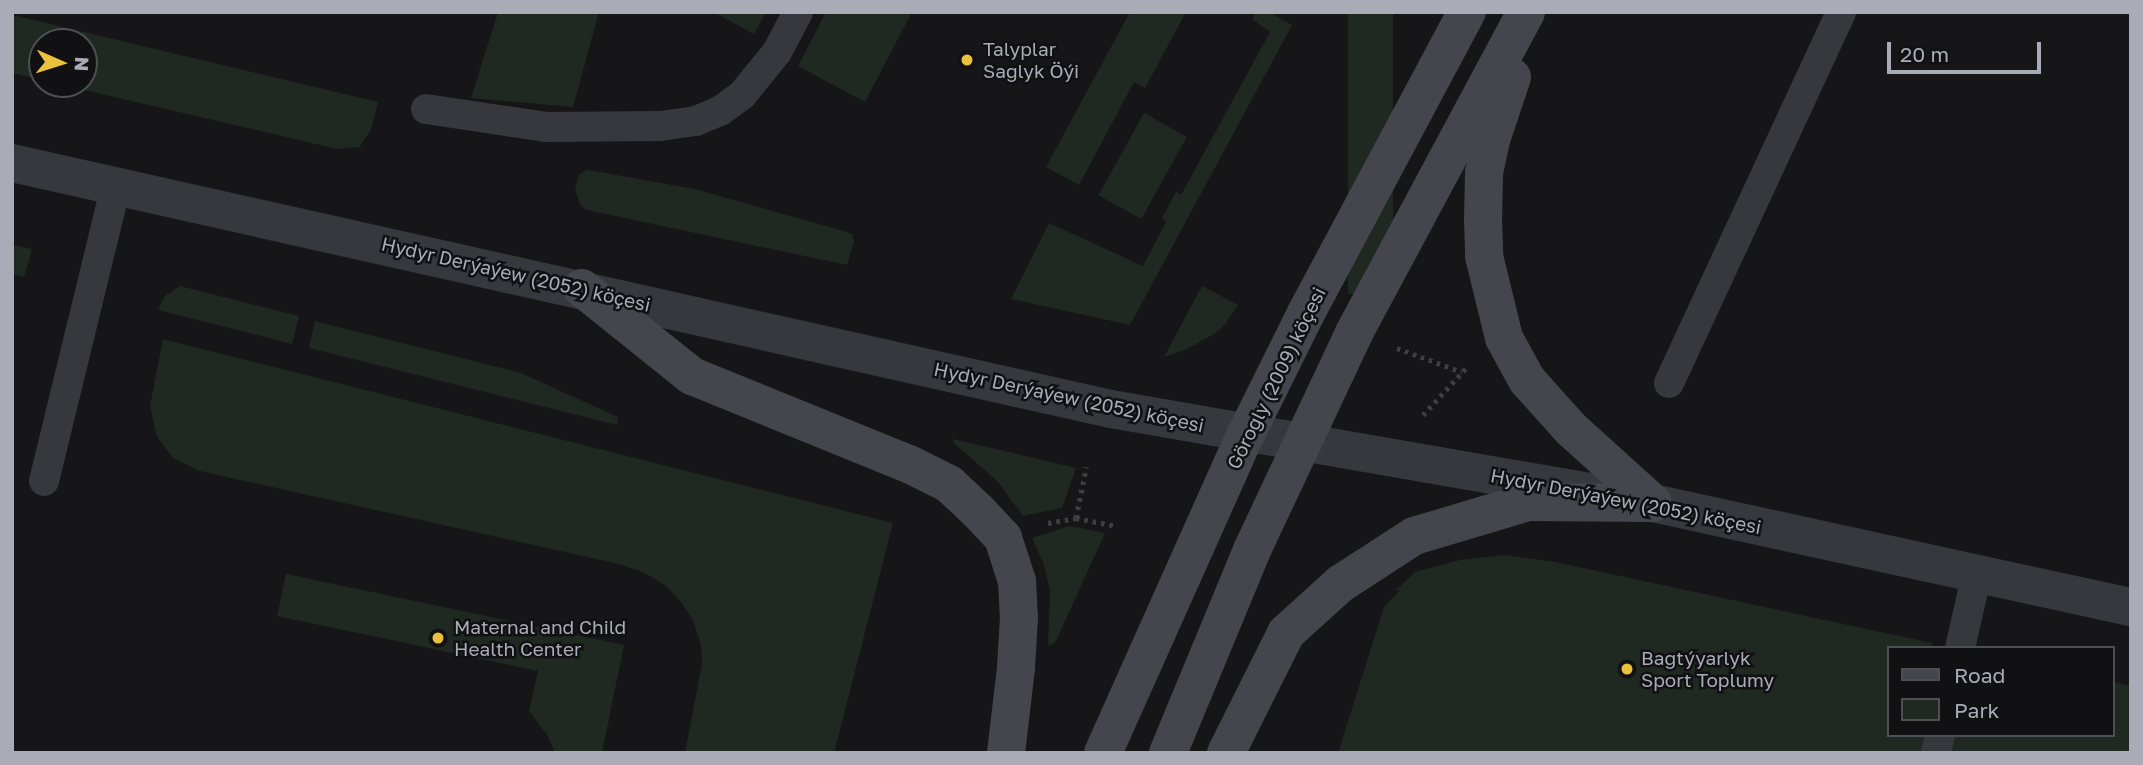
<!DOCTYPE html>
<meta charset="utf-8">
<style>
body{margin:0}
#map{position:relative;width:2143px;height:765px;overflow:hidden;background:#161618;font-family:"Golos Text",sans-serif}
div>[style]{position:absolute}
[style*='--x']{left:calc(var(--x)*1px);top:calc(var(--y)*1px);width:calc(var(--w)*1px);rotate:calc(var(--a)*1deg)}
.green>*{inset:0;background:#202822;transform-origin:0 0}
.path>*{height:4.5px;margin-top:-2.25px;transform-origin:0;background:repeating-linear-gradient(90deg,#3d3f44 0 3.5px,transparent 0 8.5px)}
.lane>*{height:30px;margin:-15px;padding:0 15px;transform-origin:15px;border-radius:15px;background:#37383d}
.street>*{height:38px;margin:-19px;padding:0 19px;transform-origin:19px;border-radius:19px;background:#37383d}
.secondary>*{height:38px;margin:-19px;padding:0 19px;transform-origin:19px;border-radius:19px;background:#45464d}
.dots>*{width:19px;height:19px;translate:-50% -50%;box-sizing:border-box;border:4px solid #111113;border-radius:50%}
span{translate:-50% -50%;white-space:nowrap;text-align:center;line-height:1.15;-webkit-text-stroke:5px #111113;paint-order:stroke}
.poi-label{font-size:19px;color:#a9acb7}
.left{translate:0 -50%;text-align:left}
.street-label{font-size:19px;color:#a9acb7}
.frame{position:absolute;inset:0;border:14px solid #a9acb7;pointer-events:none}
.legend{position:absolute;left:1887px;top:646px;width:228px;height:91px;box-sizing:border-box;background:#111113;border:2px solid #4e4f55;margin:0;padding:9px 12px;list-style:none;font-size:21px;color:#a9acb7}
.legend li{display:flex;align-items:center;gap:14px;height:35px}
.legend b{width:35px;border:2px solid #4e4f55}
.north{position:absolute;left:28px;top:28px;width:70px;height:70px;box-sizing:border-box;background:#111113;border:2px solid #4e4f55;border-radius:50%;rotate:93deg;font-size:19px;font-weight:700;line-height:28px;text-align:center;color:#a9acb7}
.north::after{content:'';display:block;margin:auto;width:24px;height:32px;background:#ebc03c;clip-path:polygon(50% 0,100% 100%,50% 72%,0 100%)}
.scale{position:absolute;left:1887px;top:42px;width:154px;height:32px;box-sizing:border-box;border:4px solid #a9acb7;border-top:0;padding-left:9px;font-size:21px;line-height:24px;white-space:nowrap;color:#a9acb7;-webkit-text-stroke:5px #111113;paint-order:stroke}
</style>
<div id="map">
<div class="green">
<i style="clip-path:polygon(498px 12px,599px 12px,573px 107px,471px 98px)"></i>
<i style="clip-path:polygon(713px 12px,766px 12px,754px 34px)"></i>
<i style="clip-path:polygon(826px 12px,912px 12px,865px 102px,798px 66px)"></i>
<i style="clip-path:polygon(1130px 12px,1186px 12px,1145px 88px,1134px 82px,1079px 185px,1046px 167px)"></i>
<i style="clip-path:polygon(1269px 12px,1292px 25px,1130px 325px,1011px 299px,1049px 223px,1143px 266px,1166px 222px,1162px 218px,1176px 192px,1181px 195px,1270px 32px,1253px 20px,1254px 14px)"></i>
<i style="left:1348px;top:12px;width:45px;height:282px"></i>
<i style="clip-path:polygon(12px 15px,378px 102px,371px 130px,359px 147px,337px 149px,59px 84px,84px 84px,84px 42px,42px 42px,42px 80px,12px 73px)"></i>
<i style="left:1144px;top:113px;width:49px;height:94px;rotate:29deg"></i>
<i style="clip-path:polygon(588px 170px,695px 189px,847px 232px,852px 234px,854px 242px,847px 265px,587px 210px,581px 206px,575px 190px,579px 174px)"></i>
<i style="clip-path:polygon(12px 245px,32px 249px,24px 277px,12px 274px)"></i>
<i style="clip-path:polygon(180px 286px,299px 316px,292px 344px,158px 310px,165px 296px)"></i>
<i style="clip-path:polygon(1202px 286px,1238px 305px,1223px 327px,1214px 334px,1185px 350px,1164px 357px)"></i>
<i style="clip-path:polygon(315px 321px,521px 373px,618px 417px,617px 425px,309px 348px)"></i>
<i style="clip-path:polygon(163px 339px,893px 523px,834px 753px,685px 753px,702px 664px,701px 645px,693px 620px,681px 602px,666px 586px,645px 573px,619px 564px,200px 471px,173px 458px,157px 437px,150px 406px)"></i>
<i style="clip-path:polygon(953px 439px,1076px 468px,1062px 508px,1023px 516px,998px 482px,953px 442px)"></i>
<i style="clip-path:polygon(1070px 526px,1105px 533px,1055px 643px,1048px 646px,1050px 591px,1044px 565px,1032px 538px)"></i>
<i style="clip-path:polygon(1504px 555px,1555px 562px,1932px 643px,1932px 647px,1937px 648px,1889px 648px,1889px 735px,2113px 735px,2113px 682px,2131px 686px,2131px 753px,1338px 753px,1384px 607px,1400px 590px,1396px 590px,1415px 572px,1460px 560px)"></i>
<i style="clip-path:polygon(286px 574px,624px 645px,602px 753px,555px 753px,548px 736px,529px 711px,538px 671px,277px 616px)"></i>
</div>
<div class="path">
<i style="--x:1397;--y:348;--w:69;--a:20.3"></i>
<i style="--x:1423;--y:415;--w:65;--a:-47.5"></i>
<i style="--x:1076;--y:518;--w:38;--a:11"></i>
<i style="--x:1048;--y:523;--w:28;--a:-10"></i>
<i style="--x:1076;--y:518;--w:52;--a:-78.9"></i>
</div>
<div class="lane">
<i style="--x:426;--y:109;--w:121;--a:8.5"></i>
<i style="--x:546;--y:127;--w:114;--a:-0.5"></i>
<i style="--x:660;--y:126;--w:36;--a:-8"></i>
<i style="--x:696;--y:121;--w:26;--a:-23"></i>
<i style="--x:720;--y:111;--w:27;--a:-36"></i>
<i style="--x:742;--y:95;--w:55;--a:-50.9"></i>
<i style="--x:777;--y:52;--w:45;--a:-62.3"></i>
<i style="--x:1669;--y:383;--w:409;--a:-65.1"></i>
<i style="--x:44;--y:481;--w:305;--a:-76.3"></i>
<i style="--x:1960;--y:648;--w:77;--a:-77.2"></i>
<i style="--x:1936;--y:753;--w:18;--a:-77"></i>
</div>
<div class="street">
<i style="--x:12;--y:163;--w:1126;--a:12.62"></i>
<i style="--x:1111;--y:409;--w:550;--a:9.84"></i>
<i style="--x:1653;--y:503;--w:489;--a:12.3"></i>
</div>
<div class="secondary">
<i style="--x:1512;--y:77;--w:66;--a:108.4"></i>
<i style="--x:1491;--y:140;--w:34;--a:102"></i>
<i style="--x:1484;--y:173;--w:47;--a:91.2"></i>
<i style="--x:1483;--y:220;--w:36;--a:88"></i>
<i style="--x:1484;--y:256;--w:84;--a:76.3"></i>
<i style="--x:1504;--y:338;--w:48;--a:61.3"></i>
<i style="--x:1527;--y:380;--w:66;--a:48.1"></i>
<i style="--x:1571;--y:429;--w:110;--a:42.1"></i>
<i style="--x:582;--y:288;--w:141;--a:38.7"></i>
<i style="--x:692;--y:376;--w:236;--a:22.1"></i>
<i style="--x:911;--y:465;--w:42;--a:26.6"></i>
<i style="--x:949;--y:484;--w:40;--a:43"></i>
<i style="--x:978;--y:511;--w:37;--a:47"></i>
<i style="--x:1003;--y:538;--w:45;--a:72"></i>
<i style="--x:1017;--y:581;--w:36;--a:87"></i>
<i style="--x:1019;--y:617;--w:51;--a:93.4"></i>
<i style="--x:1016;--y:668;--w:86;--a:96.7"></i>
<i style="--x:1103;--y:753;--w:350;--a:-65.9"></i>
<i style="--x:1246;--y:434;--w:133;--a:-63.6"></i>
<i style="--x:1305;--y:315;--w:344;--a:-61.9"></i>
<i style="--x:1168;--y:753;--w:220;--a:-67.5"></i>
<i style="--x:1252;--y:550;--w:240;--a:-64.8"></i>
<i style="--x:1354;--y:333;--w:364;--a:-61.8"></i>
<i style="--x:1226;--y:753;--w:134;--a:-63.4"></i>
<i style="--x:1286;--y:633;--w:73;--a:-42.2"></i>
<i style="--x:1340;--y:584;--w:88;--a:-33"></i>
<i style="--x:1414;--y:536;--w:119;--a:-16.6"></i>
<i style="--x:1528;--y:502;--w:125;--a:0.5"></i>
</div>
<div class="dots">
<i style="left:967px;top:60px;background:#ebc03c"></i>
<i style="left:438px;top:638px;background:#ebc03c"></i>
<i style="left:1627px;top:669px;background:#ebc03c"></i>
</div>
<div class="poi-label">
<span class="left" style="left:983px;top:60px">Talyplar<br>Saglyk Öýi</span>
<span class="left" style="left:454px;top:638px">Maternal and Child<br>Health Center</span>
<span class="left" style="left:1641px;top:669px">Bagtýyarlyk<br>Sport Toplumy</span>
</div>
<div class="street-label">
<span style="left:516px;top:274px;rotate:13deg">Hydyr Derýaýew (2052) köçesi</span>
<span style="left:1276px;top:378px;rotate:-64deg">Görogly (2009) köçesi</span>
<span style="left:1069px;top:397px;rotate:12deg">Hydyr Derýaýew (2052) köçesi</span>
<span style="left:1626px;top:501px;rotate:11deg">Hydyr Derýaýew (2052) köçesi</span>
</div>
<div class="frame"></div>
<ul class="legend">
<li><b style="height:9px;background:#45464d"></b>Road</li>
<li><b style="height:19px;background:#202822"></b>Park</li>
</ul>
<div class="north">N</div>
<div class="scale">20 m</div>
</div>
